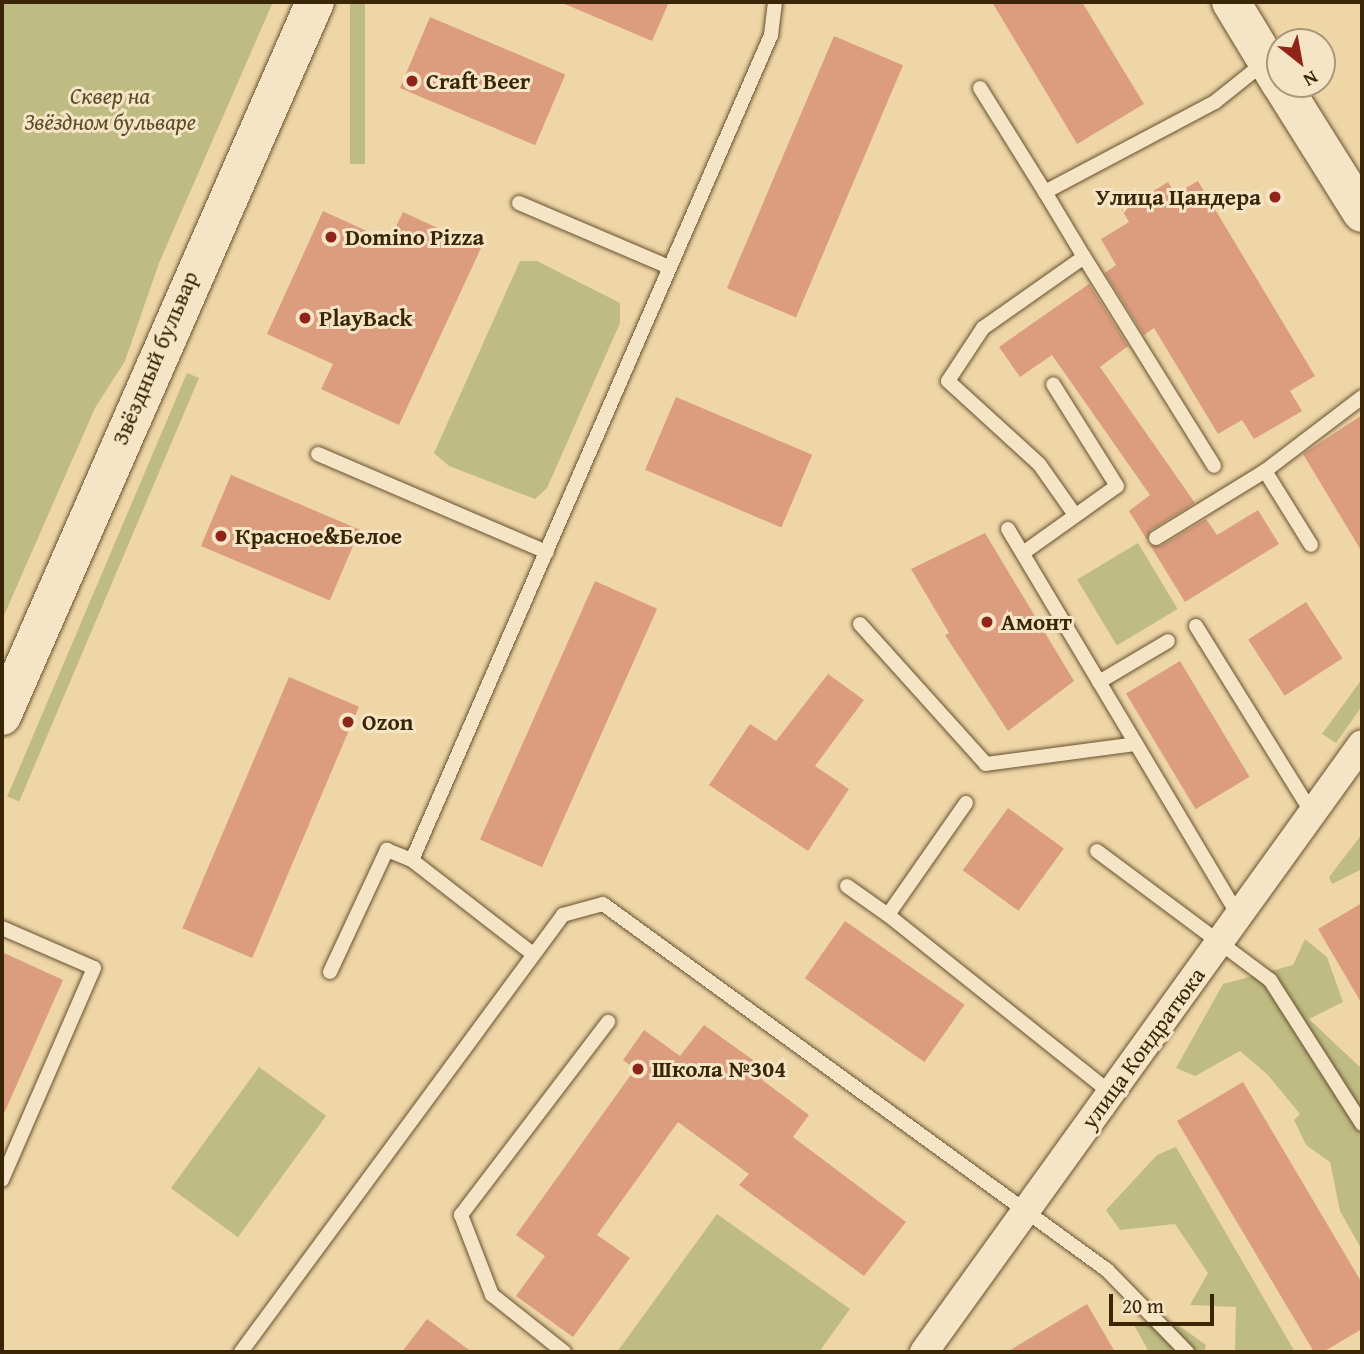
<!DOCTYPE html>
<meta charset="utf-8">
<style>
body{margin:0}
#map{position:relative;width:1364px;height:1354px;overflow:hidden;background:#efd6a7;font-family:"Gentium Book Plus",serif}
div>[style]{position:absolute}
[style*='--x']{left:calc(var(--x)*1px);top:calc(var(--y)*1px);width:calc(var(--w)*1px);rotate:calc(var(--a)*1deg)}
.green>*{inset:0;background:#bfbc83;transform-origin:0 0}
.building>*{inset:0;background:#db9d7e;transform-origin:0 0}
.roads{filter:drop-shadow(0 0 2px #67522f) drop-shadow(0 0 2px #67522f)}
.lane>*{height:14px;margin:-7px;padding:0 7px;transform-origin:7px;border-radius:7px;background:#f5e4c6}
.street>*{height:28px;margin:-14px;padding:0 14px;transform-origin:14px;border-radius:14px;background:#f5e4c6}
.secondary>*{height:38px;margin:-19px;padding:0 19px;transform-origin:19px;border-radius:19px;background:#f5e4c6}
.dots>*{width:19px;height:19px;translate:-50% -50%;box-sizing:border-box;border:4px solid #f5e4c6;border-radius:50%}
span{translate:-50% -50%;white-space:nowrap;text-align:center;line-height:1.15;-webkit-text-stroke:6px #f5e4c6;paint-order:stroke}
.poi-label{font-size:23px;color:#3a2607;font-weight:700}
.left{translate:0 -50%;text-align:left}
.right{translate:-100% -50%;text-align:right}
.park-label{font-size:23px;color:#5b4c26;font-style:italic}
.street-label{font-size:23px;color:#3a2607}
.frame{position:absolute;inset:0;border:4px solid #3a2607;pointer-events:none}
.north{position:absolute;left:1266px;top:28px;width:70px;height:70px;box-sizing:border-box;background:#f5e4c6;border:2px solid #aa987a;border-radius:50%;rotate:149deg;font-size:19px;font-weight:700;line-height:28px;text-align:center;color:#3a2607}
.north::after{content:'';display:block;margin:auto;width:24px;height:32px;background:#8f2418;clip-path:polygon(50% 0,100% 100%,50% 72%,0 100%)}
.scale{position:absolute;left:1109px;top:1294px;width:105px;height:32px;box-sizing:border-box;border:4px solid #3a2607;border-top:0;padding-left:9px;font-size:21px;line-height:24px;white-space:nowrap;color:#3a2607;-webkit-text-stroke:5px #f5e4c6;paint-order:stroke}
</style>
<div id="map">
<div class="green">
<i style="clip-path:polygon(2px 2px,273px 2px,159px 263px,125px 361px,95px 408px,2px 620px)"></i>
<i style="left:350px;top:2px;width:15px;height:162px"></i>
<i style="clip-path:polygon(520px 261px,537px 261px,620px 303px,620px 323px,547px 488px,535px 499px,449px 466px,434px 453px)"></i>
<i style="left:187px;top:373px;width:13px;height:460px;rotate:23deg"></i>
<i style="left:1138px;top:543px;width:77px;height:71px;rotate:59deg"></i>
<i style="clip-path:polygon(1362px 679px,1362px 706px,1336px 743px,1322px 734px)"></i>
<i style="clip-path:polygon(1362px 834px,1362px 869px,1332px 884px,1329px 877px)"></i>
<i style="clip-path:polygon(1305px 939px,1327px 957px,1343px 1002px,1309px 1019px,1362px 1069px,1362px 1250px,1340px 1211px,1330px 1162px,1306px 1145px,1294px 1120px,1300px 1114px,1268px 1075px,1240px 1051px,1195px 1076px,1176px 1068px,1223px 984px,1293px 965px)"></i>
<i style="left:259px;top:1067px;width:83px;height:150px;rotate:36deg"></i>
<i style="clip-path:polygon(1176px 1147px,1295px 1352px,1235px 1352px,1236px 1307px,1190px 1305px,1208px 1273px,1175px 1224px,1120px 1230px,1106px 1210px,1157px 1155px)"></i>
<i style="clip-path:polygon(717px 1214px,850px 1309px,819px 1352px,617px 1352px)"></i>
<i style="clip-path:polygon(1174px 1322px,1206px 1345px,1204px 1352px,1149px 1352px,1134px 1325px)"></i>
</div>
<div class="building">
<i style="clip-path:polygon(560px 2px,669px 2px,652px 41px)"></i>
<i style="clip-path:polygon(992px 2px,1082px 2px,1144px 104px,1077px 144px)"></i>
<i style="left:430px;top:17px;width:147px;height:77px;rotate:23deg"></i>
<i style="left:834px;top:36px;width:75px;height:274px;rotate:23deg"></i>
<i style="clip-path:polygon(1198px 181px,1315px 376px,1290px 391px,1302px 411px,1254px 439px,1242px 420px,1218px 434px,1154px 328px,1144px 335px,1105px 273px,1116px 265px,1101px 239px,1129px 222px,1122px 210px,1168px 182px,1175px 194px)"></i>
<i style="clip-path:polygon(323px 211px,389px 241px,403px 212px,481px 248px,399px 425px,321px 389px,333px 364px,267px 334px)"></i>
<i style="clip-path:polygon(1089px 284px,1128px 346px,1100px 367px,1195px 503px,1151px 530px,1147px 540px,1129px 511px,1150px 495px,1052px 355px,1020px 377px,999px 347px)"></i>
<i style="left:676px;top:397px;width:148px;height:79px;rotate:23deg"></i>
<i style="clip-path:polygon(1362px 415px,1362px 552px,1303px 454px)"></i>
<i style="left:231px;top:475px;width:140px;height:77px;rotate:23deg"></i>
<i style="clip-path:polygon(1258px 510px,1279px 544px,1185px 602px,1150px 545px,1161px 546px,1206px 519px,1217px 535px)"></i>
<i style="clip-path:polygon(985px 533px,1074px 681px,1008px 731px,945px 635px,949px 633px,911px 569px)"></i>
<i style="left:595px;top:581px;width:68px;height:283px;rotate:24deg"></i>
<i style="left:1306px;top:602px;width:67px;height:69px;rotate:57deg"></i>
<i style="left:1180px;top:661px;width:135px;height:63px;rotate:59deg"></i>
<i style="clip-path:polygon(828px 674px,864px 700px,815px 766px,849px 789px,808px 851px,709px 785px,750px 724px,776px 741px)"></i>
<i style="left:289px;top:677px;width:76px;height:273px;rotate:23deg"></i>
<i style="left:1008px;top:808px;width:69px;height:77px;rotate:36deg"></i>
<i style="clip-path:polygon(1362px 903px,1362px 1004px,1318px 929px)"></i>
<i style="left:845px;top:921px;width:146px;height:70px;rotate:35deg"></i>
<i style="clip-path:polygon(2px 952px,63px 980px,2px 1118px)"></i>
<i style="clip-path:polygon(704px 1025px,767px 1070px,761px 1079px,809px 1115px,793px 1137px,906px 1222px,864px 1276px,739px 1185px,749px 1174px,678px 1122px,597px 1235px,630px 1258px,573px 1337px,516px 1296px,545px 1256px,516px 1235px,635px 1069px,623px 1060px,644px 1030px,680px 1056px)"></i>
<i style="clip-path:polygon(1243px 1082px,1362px 1283px,1362px 1329px,1323px 1352px,1314px 1352px,1177px 1121px)"></i>
<i style="clip-path:polygon(1087px 1304px,1115px 1352px,1007px 1352px)"></i>
<i style="clip-path:polygon(427px 1319px,472px 1352px,402px 1352px)"></i>
</div>
<div class="roads">
<div class="lane">
<i style="--x:980;--y:88;--w:123;--a:58"></i>
<i style="--x:519;--y:203;--w:163;--a:23.1"></i>
<i style="--x:1084;--y:257;--w:246;--a:58.1"></i>
<i style="--x:318;--y:454;--w:249;--a:23.2"></i>
<i style="--x:1265;--y:471;--w:87;--a:58.1"></i>
<i style="--x:1075;--y:515;--w:62;--a:-125.2"></i>
<i style="--x:1039;--y:464;--w:123;--a:-137.6"></i>
<i style="--x:948;--y:381;--w:64;--a:-56.6"></i>
<i style="--x:983;--y:328;--w:123;--a:-35.1"></i>
<i style="--x:1084;--y:257;--w:76;--a:-121"></i>
<i style="--x:1045;--y:192;--w:192;--a:-27.9"></i>
<i style="--x:1215;--y:102;--w:64;--a:-38.7"></i>
<i style="--x:1008;--y:529;--w:452;--a:59.2"></i>
<i style="--x:1156;--y:538;--w:128;--a:-31.6"></i>
<i style="--x:1265;--y:471;--w:122;--a:-37.3"></i>
<i style="--x:1023;--y:553;--w:115;--a:-35.5"></i>
<i style="--x:1117;--y:486;--w:120;--a:-122.1"></i>
<i style="--x:860;--y:624;--w:188;--a:48"></i>
<i style="--x:986;--y:764;--w:151;--a:-7.6"></i>
<i style="--x:1196;--y:626;--w:222;--a:58.2"></i>
<i style="--x:1099;--y:682;--w:80;--a:-30.7"></i>
<i style="--x:966;--y:803;--w:136;--a:124.9"></i>
<i style="--x:888;--y:915;--w:285;--a:38.6"></i>
<i style="--x:1097;--y:851;--w:216;--a:36.7"></i>
<i style="--x:1270;--y:980;--w:171;--a:57.4"></i>
<i style="--x:847;--y:886;--w:50;--a:35.3"></i>
<i style="--x:2;--y:928;--w:100;--a:23.5"></i>
<i style="--x:94;--y:968;--w:231;--a:113.5"></i>
<i style="--x:533;--y:954;--w:153;--a:-142.2"></i>
<i style="--x:412;--y:860;--w:900;--a:-66.48"></i>
<i style="--x:771;--y:35;--w:33;--a:-83"></i>
<i style="--x:330;--y:972;--w:135;--a:-65"></i>
<i style="--x:387;--y:850;--w:27;--a:22"></i>
<i style="--x:241;--y:1352;--w:543;--a:-53.62"></i>
<i style="--x:563;--y:915;--w:41;--a:-15.4"></i>
<i style="--x:603;--y:904;--w:623;--a:35.99"></i>
<i style="--x:1107;--y:1270;--w:115;--a:45.7"></i>
<i style="--x:564;--y:1352;--w:92;--a:-141.6"></i>
<i style="--x:492;--y:1295;--w:86;--a:-111.2"></i>
<i style="--x:461;--y:1215;--w:243;--a:-52.7"></i>
</div>
<div class="street">
<i style="--x:924;--y:1352;--w:749;--a:-54.23"></i>
</div>
<div class="secondary">
<i style="--x:1231;--y:2;--w:95;--a:58.8"></i>
<i style="--x:1281;--y:84;--w:152;--a:57.9"></i>
<i style="--x:2;--y:716;--w:780;--a:-66.33"></i>
</div>
</div>
<div class="dots">
<i style="left:412px;top:81px;background:#8f2418"></i>
<i style="left:1275px;top:197px;background:#8f2418"></i>
<i style="left:331px;top:237px;background:#8f2418"></i>
<i style="left:305px;top:318px;background:#8f2418"></i>
<i style="left:221px;top:536px;background:#8f2418"></i>
<i style="left:987px;top:622px;background:#8f2418"></i>
<i style="left:348px;top:722px;background:#8f2418"></i>
<i style="left:638px;top:1069px;background:#8f2418"></i>
</div>
<div class="poi-label">
<span class="left" style="left:426px;top:81px">Craft Beer</span>
<span class="right" style="left:1261px;top:197px">Улица Цандера</span>
<span class="left" style="left:345px;top:237px">Domino Pizza</span>
<span class="left" style="left:319px;top:318px">PlayBack</span>
<span class="left" style="left:235px;top:536px">Красное&amp;Белое</span>
<span class="left" style="left:1001px;top:622px">Амонт</span>
<span class="left" style="left:362px;top:722px">Ozon</span>
<span class="left" style="left:652px;top:1069px">Школа №304</span>
</div>
<div class="park-label">
<span style="left:110px;top:109px">Сквер на<br>Звёздном бульваре</span>
</div>
<div class="street-label">
<span style="left:155px;top:358px;rotate:-67deg">Звёздный бульвар</span>
<span style="left:1143px;top:1048px;rotate:-54deg">улица Кондратюка</span>
</div>
<div class="frame"></div>
<div class="north">N</div>
<div class="scale">20 m</div>
</div>
